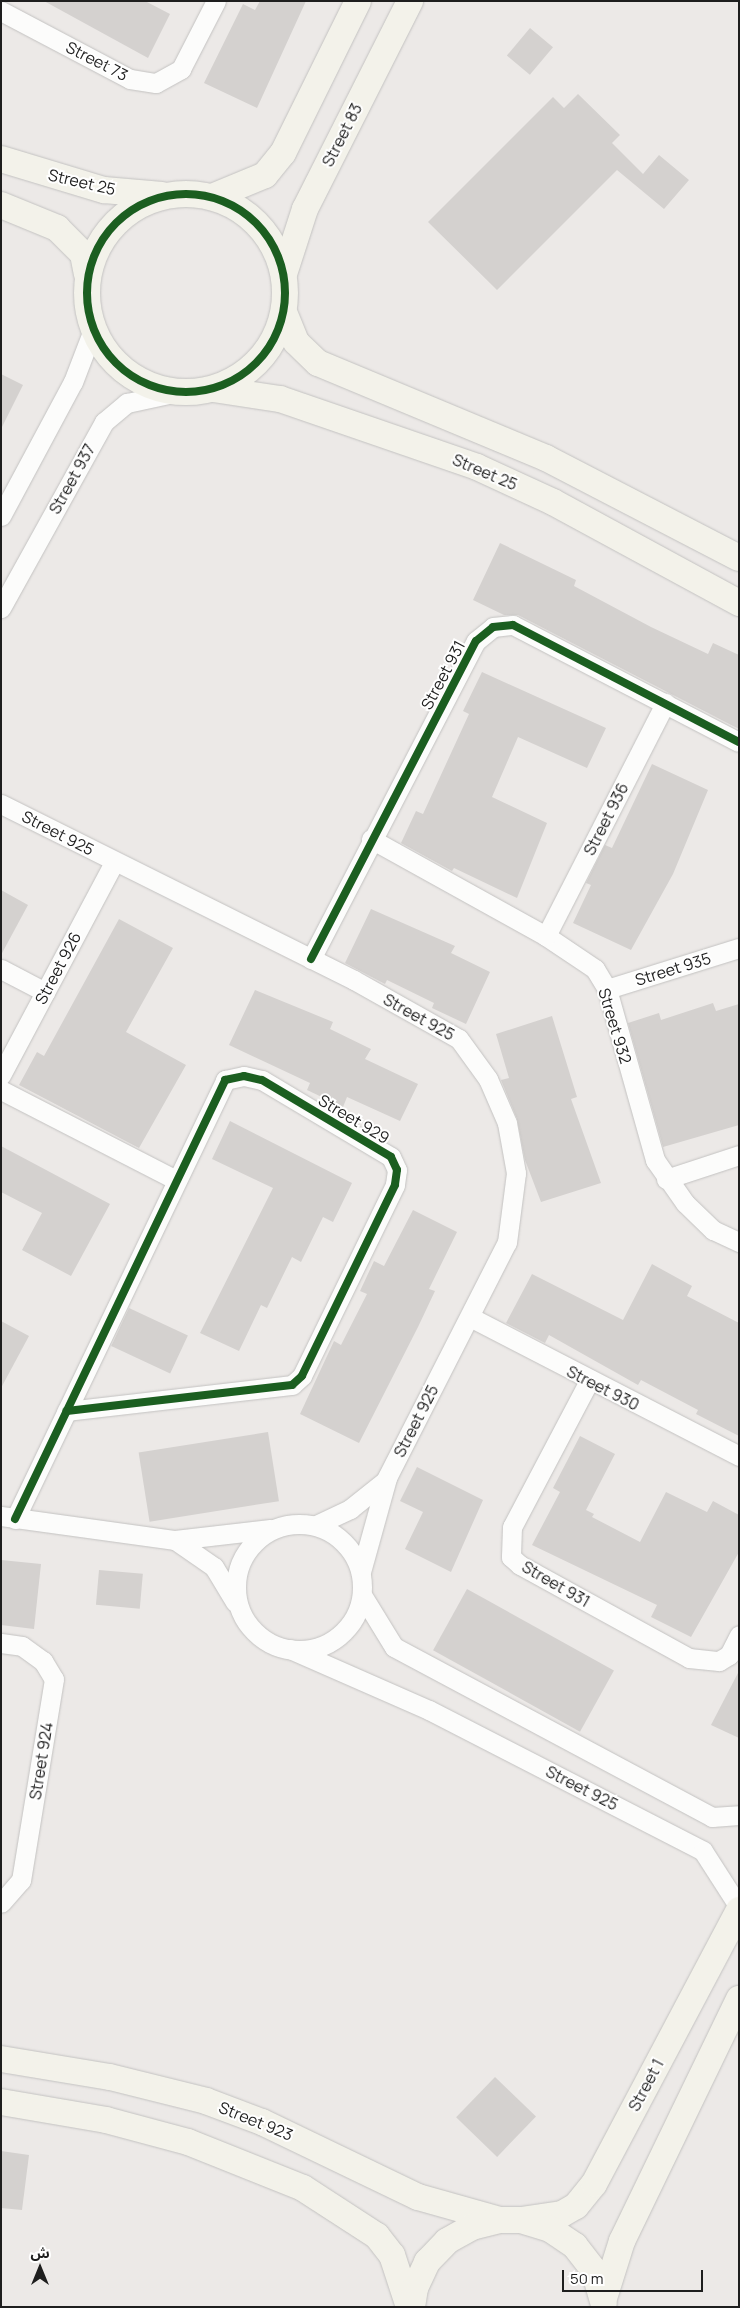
<!DOCTYPE html>
<meta charset="utf-8">
<style>
body{margin:0}
#map{position:relative;width:740px;height:2308px;overflow:hidden;background:#ece9e7;font-family:Manrope,"Noto Sans Arabic",sans-serif}
div>[style]{position:absolute}
[style*='--x']{left:calc(var(--x)*1px);top:calc(var(--y)*1px);width:calc(var(--w)*1px);rotate:calc(var(--a)*1deg)}
.building>*{inset:0;background:#d4d1cf;transform-origin:0 0}
.roads{filter:drop-shadow(0 0 1px #c3c2c1) drop-shadow(0 0 1px #c3c2c1)}
.street>*{height:19px;margin:-9.5px;padding:0 9.5px;transform-origin:9.5px;border-radius:9.5px;background:#fcfcfb}
.street>.ring{margin:-9.5px;padding:0;box-sizing:content-box;background:none;border:19px solid #fcfcfb;border-radius:50%}
.secondary>*{height:26px;margin:-13px;padding:0 13px;transform-origin:13px;border-radius:13px;background:#f3f2ea}
.secondary>.ring{margin:-13px;padding:0;box-sizing:content-box;background:none;border:26px solid #f3f2ea;border-radius:50%}
.cycleway>*{height:8px;margin:-4px;padding:0 4px;transform-origin:4px;border-radius:4px;background:#1b5e20}
.cycleway>.ring{margin:-4px;padding:0;box-sizing:content-box;background:none;border:8px solid #1b5e20;border-radius:50%}
span{translate:-50% -50%;white-space:nowrap;text-align:center;line-height:1.15;-webkit-text-stroke:4px #fff;paint-order:stroke}
.street-label{font-size:16px;color:#1e1e1e}
.frame{position:absolute;inset:0;border:2px solid #1e1e1e;pointer-events:none}
.north{position:absolute;left:15px;top:2243px;width:50px;height:50px;-webkit-text-stroke:4px #fff;paint-order:stroke;rotate:0deg;font-size:14px;font-weight:700;line-height:20px;text-align:center;color:#1e1e1e}
.north::after{content:'';display:block;margin:auto;width:18px;height:22px;background:#1e1e1e;clip-path:polygon(50% 0,100% 100%,50% 72%,0 100%)}
.scale{position:absolute;left:562px;top:2270px;width:141px;height:22px;box-sizing:border-box;border:2px solid #1e1e1e;border-top:0;padding-left:6px;font-size:15px;line-height:18px;white-space:nowrap;color:#1e1e1e;-webkit-text-stroke:4px #fff;paint-order:stroke}
</style>
<div id="map">
<div class="building">
<i style="clip-path:polygon(44px 1px,145px 1px,170px 14px,148px 58px)"></i>
<i style="clip-path:polygon(260px 1px,306px 1px,257px 108px,204px 83px,243px 4px,255px 10px)"></i>
<i style="left:530px;top:28px;width:30px;height:36px;rotate:40deg"></i>
<i style="clip-path:polygon(578px 94px,620px 135px,612px 143px,643px 174px,659px 155px,689px 180px,664px 209px,617px 170px,497px 290px,428px 222px,553px 97px,564px 108px)"></i>
<i style="clip-path:polygon(1px 374px,23px 385px,1px 429px)"></i>
<i style="clip-path:polygon(500px 543px,576px 580px,574px 586px,651px 627px,708px 654px,713px 643px,739px 655px,739px 729px,518px 615px,504px 615px,473px 600px)"></i>
<i style="clip-path:polygon(482px 672px,606px 728px,587px 768px,518px 737px,492px 797px,547px 823px,517px 898px,454px 868px,452px 871px,401px 843px,416px 811px,423px 814px,469px 714px,463px 711px)"></i>
<i style="clip-path:polygon(652px 764px,708px 790px,673px 874px,631px 950px,573px 923px,591px 885px,586px 883px,605px 845px,612px 848px)"></i>
<i style="clip-path:polygon(1px 890px,28px 905px,1px 955px)"></i>
<i style="clip-path:polygon(371px 909px,455px 946px,451px 953px,490px 972px,466px 1024px,432px 1008px,434px 1003px,387px 980px,385px 984px,345px 963px)"></i>
<i style="clip-path:polygon(119px 919px,173px 948px,126px 1032px,186px 1065px,139px 1148px,19px 1085px,37px 1052px,44px 1056px)"></i>
<i style="clip-path:polygon(255px 990px,333px 1022px,330px 1029px,371px 1049px,365px 1059px,418px 1084px,400px 1121px,347px 1097px,343px 1107px,307px 1090px,310px 1083px,229px 1045px)"></i>
<i style="clip-path:polygon(713px 1003px,716px 1011px,739px 1004px,739px 1125px,663px 1147px,628px 1023px,659px 1013px,661px 1020px)"></i>
<i style="clip-path:polygon(552px 1016px,577px 1097px,571px 1099px,601px 1183px,541px 1202px,525px 1160px,517px 1119px,501px 1080px,509px 1078px,496px 1034px)"></i>
<i style="clip-path:polygon(230px 1121px,352px 1183px,333px 1222px,323px 1217px,301px 1262px,292px 1257px,267px 1308px,261px 1305px,239px 1351px,200px 1333px,273px 1188px,212px 1159px)"></i>
<i style="clip-path:polygon(1px 1146px,110px 1204px,71px 1276px,22px 1250px,42px 1213px,1px 1192px)"></i>
<i style="clip-path:polygon(413px 1210px,457px 1232px,429px 1289px,435px 1291px,418px 1327px,359px 1443px,300px 1414px,334px 1341px,341px 1345px,367px 1294px,360px 1291px,374px 1261px,384px 1266px)"></i>
<i style="clip-path:polygon(652px 1264px,692px 1286px,687px 1296px,739px 1323px,739px 1436px,696px 1414px,698px 1410px,641px 1380px,638px 1385px,549px 1335px,545px 1343px,506px 1323px,532px 1274px,623px 1320px)"></i>
<i style="left:129px;top:1308px;width:65px;height:42px;rotate:25deg"></i>
<i style="clip-path:polygon(1px 1321px,29px 1336px,1px 1388px)"></i>
<i style="left:268px;top:1432px;width:70px;height:131px;rotate:81deg"></i>
<i style="clip-path:polygon(580px 1436px,615px 1454px,586px 1510px,594px 1514px,592px 1517px,640px 1542px,666px 1492px,707px 1512px,713px 1501px,739px 1515px,739px 1552px,691px 1637px,651px 1617px,657px 1605px,532px 1545px,560px 1492px,553px 1488px)"></i>
<i style="clip-path:polygon(417px 1467px,483px 1500px,451px 1572px,405px 1549px,423px 1512px,400px 1501px)"></i>
<i style="clip-path:polygon(1px 1560px,41px 1564px,34px 1629px,1px 1625px)"></i>
<i style="left:99px;top:1570px;width:44px;height:35px;rotate:5deg"></i>
<i style="left:467px;top:1589px;width:168px;height:70px;rotate:29deg"></i>
<i style="clip-path:polygon(739px 1671px,739px 1738px,711px 1725px)"></i>
<i style="left:495px;top:2077px;width:57px;height:56px;rotate:44deg"></i>
<i style="clip-path:polygon(1px 2151px,29px 2155px,22px 2210px,1px 2208px)"></i>
</div>
<div class="roads">
<div class="street">
<i style="--x:1;--y:11;--w:146;--a:27.8"></i>
<i style="--x:130;--y:79;--w:26;--a:9"></i>
<i style="--x:156;--y:83;--w:29;--a:-29"></i>
<i style="--x:181;--y:69;--w:76;--a:-62.8"></i>
<i style="--x:1;--y:516;--w:152;--a:-61.8"></i>
<i style="--x:73;--y:382;--w:56;--a:-69"></i>
<i style="--x:1;--y:608;--w:213;--a:-61"></i>
<i style="--x:104;--y:422;--w:30;--a:-40"></i>
<i style="--x:127;--y:403;--w:52;--a:-12.2"></i>
<i style="--x:1;--y:804;--w:394;--a:26.5"></i>
<i style="--x:354;--y:980;--w:120;--a:29.3"></i>
<i style="--x:459;--y:1039;--w:49;--a:54.1"></i>
<i style="--x:488;--y:1079;--w:48;--a:66.6"></i>
<i style="--x:507;--y:1123;--w:51;--a:79.8"></i>
<i style="--x:516;--y:1173;--w:70;--a:97.4"></i>
<i style="--x:507;--y:1242;--w:265;--a:117"></i>
<i style="--x:387;--y:1478;--w:98;--a:105.5"></i>
<i style="--x:371;--y:839;--w:200;--a:29"></i>
<i style="--x:546;--y:936;--w:59;--a:34"></i>
<i style="--x:595;--y:969;--w:23;--a:59"></i>
<i style="--x:607;--y:989;--w:178;--a:74.3"></i>
<i style="--x:655;--y:1160;--w:52;--a:55.1"></i>
<i style="--x:685;--y:1203;--w:39;--a:44"></i>
<i style="--x:713;--y:1230;--w:29;--a:25"></i>
<i style="--x:546;--y:936;--w:262;--a:-62.9"></i>
<i style="--x:311;--y:959;--w:358;--a:-62.6"></i>
<i style="--x:476;--y:641;--w:22;--a:-39"></i>
<i style="--x:493;--y:627;--w:20;--a:-6"></i>
<i style="--x:513;--y:625;--w:254;--a:27.4"></i>
<i style="--x:1;--y:969;--w:50;--a:27.6"></i>
<i style="--x:607;--y:989;--w:138;--a:-17.3"></i>
<i style="--x:1;--y:1075;--w:242;--a:-62"></i>
<i style="--x:1;--y:1090;--w:197;--a:27.2"></i>
<i style="--x:666;--y:1179;--w:77;--a:-18.2"></i>
<i style="--x:470;--y:1317;--w:303;--a:27.3"></i>
<i style="--x:589;--y:1381;--w:165;--a:117.8"></i>
<i style="--x:512;--y:1527;--w:30;--a:92"></i>
<i style="--x:511;--y:1557;--w:12;--a:42"></i>
<i style="--x:520;--y:1565;--w:193;--a:28.8"></i>
<i style="--x:689;--y:1658;--w:30;--a:6"></i>
<i style="--x:719;--y:1661;--w:12;--a:-31"></i>
<i style="--x:729;--y:1655;--w:22;--a:-63"></i>
<i style="--x:1;--y:1516;--w:176;--a:7.9"></i>
<i style="--x:175;--y:1540;--w:96;--a:-6.6"></i>
<i style="--x:15;--y:1519;--w:487;--a:-64.4"></i>
<i style="--x:225;--y:1080;--w:19;--a:-12"></i>
<i style="--x:244;--y:1076;--w:18;--a:13"></i>
<i style="--x:262;--y:1080;--w:150;--a:30.8"></i>
<i style="--x:391;--y:1157;--w:14;--a:65"></i>
<i style="--x:397;--y:1170;--w:15;--a:98"></i>
<i style="--x:395;--y:1185;--w:212;--a:116"></i>
<i style="--x:302;--y:1376;--w:13;--a:138"></i>
<i style="--x:292;--y:1385;--w:227;--a:173.4"></i>
<i class="ring" style="left:236px;top:1524px;width:107px;height:107px"></i>
<i style="--x:316;--y:1525;--w:38;--a:-25"></i>
<i style="--x:350;--y:1509;--w:45;--a:-38.7"></i>
<i style="--x:175;--y:1540;--w:47;--a:34.7"></i>
<i style="--x:214;--y:1567;--w:41;--a:59"></i>
<i style="--x:362;--y:1595;--w:61;--a:58.4"></i>
<i style="--x:394;--y:1647;--w:361;--a:28.1"></i>
<i style="--x:712;--y:1817;--w:27;--a:-4"></i>
<i style="--x:1;--y:1643;--w:21;--a:8"></i>
<i style="--x:22;--y:1646;--w:26;--a:36"></i>
<i style="--x:43;--y:1661;--w:21;--a:59"></i>
<i style="--x:54;--y:1679;--w:204;--a:99.3"></i>
<i style="--x:21;--y:1880;--w:30;--a:131"></i>
<i style="--x:290;--y:1649;--w:152;--a:23.7"></i>
<i style="--x:429;--y:1710;--w:308;--a:27.2"></i>
<i style="--x:703;--y:1851;--w:67;--a:57.3"></i>
</div>
<div class="secondary">
<i style="--x:1;--y:159;--w:108;--a:16.8"></i>
<i style="--x:104;--y:190;--w:58;--a:4.9"></i>
<i class="ring" style="left:87px;top:194px;width:172px;height:172px"></i>
<i style="--x:212;--y:197;--w:57;--a:-22.5"></i>
<i style="--x:265;--y:175;--w:28;--a:-51"></i>
<i style="--x:283;--y:153;--w:169;--a:-63.7"></i>
<i style="--x:1;--y:205;--w:61;--a:22.3"></i>
<i style="--x:57;--y:228;--w:37;--a:45"></i>
<i style="--x:83;--y:254;--w:20;--a:79"></i>
<i style="--x:284;--y:274;--w:68;--a:-72.1"></i>
<i style="--x:305;--y:209;--w:233;--a:-63.2"></i>
<i style="--x:284;--y:312;--w:32;--a:68"></i>
<i style="--x:296;--y:342;--w:30;--a:44"></i>
<i style="--x:318;--y:363;--w:247;--a:22.6"></i>
<i style="--x:546;--y:458;--w:217;--a:27.4"></i>
<i style="--x:213;--y:389;--w:68;--a:8.5"></i>
<i style="--x:280;--y:399;--w:208;--a:19"></i>
<i style="--x:477;--y:467;--w:84;--a:24.7"></i>
<i style="--x:553;--y:502;--w:212;--a:28.5"></i>
<i style="--x:1;--y:2059;--w:110;--a:9.4"></i>
<i style="--x:110;--y:2077;--w:99;--a:14"></i>
<i style="--x:206;--y:2101;--w:60;--a:20.6"></i>
<i style="--x:262;--y:2122;--w:173;--a:25.7"></i>
<i style="--x:418;--y:2197;--w:85;--a:15.7"></i>
<i style="--x:1;--y:2102;--w:107;--a:9.7"></i>
<i style="--x:106;--y:2120;--w:85;--a:15"></i>
<i style="--x:188;--y:2142;--w:124;--a:21.8"></i>
<i style="--x:303;--y:2188;--w:88;--a:33"></i>
<i style="--x:377;--y:2236;--w:24;--a:52"></i>
<i style="--x:392;--y:2255;--w:55;--a:71.9"></i>
<i style="--x:521;--y:2220;--w:41;--a:-8.3"></i>
<i style="--x:562;--y:2214;--w:16;--a:-30"></i>
<i style="--x:576;--y:2206;--w:28;--a:-51"></i>
<i style="--x:594;--y:2184;--w:310;--a:-62.1"></i>
<i style="--x:604;--y:2298;--w:60;--a:-72.5"></i>
<i style="--x:622;--y:2241;--w:269;--a:-64.2"></i>
<i style="--x:412;--y:2307;--w:19;--a:-81"></i>
<i style="--x:415;--y:2288;--w:29;--a:-65"></i>
<i style="--x:427;--y:2262;--w:29;--a:-46"></i>
<i style="--x:447;--y:2241;--w:29;--a:-29"></i>
<i style="--x:472;--y:2227;--w:29;--a:-14"></i>
<i style="--x:500;--y:2220;--w:21;--a:0"></i>
<i style="--x:521;--y:2220;--w:30;--a:17"></i>
<i style="--x:550;--y:2229;--w:30;--a:34"></i>
<i style="--x:575;--y:2246;--w:31;--a:52"></i>
<i style="--x:594;--y:2270;--w:35;--a:74"></i>
</div>
</div>
<div class="cycleway">
<i class="ring" style="left:87px;top:194px;width:190px;height:190px"></i>
<i style="--x:311;--y:959;--w:358;--a:-62.6"></i>
<i style="--x:476;--y:641;--w:22;--a:-39"></i>
<i style="--x:493;--y:627;--w:20;--a:-6"></i>
<i style="--x:513;--y:625;--w:254;--a:27.4"></i>
<i style="--x:15;--y:1519;--w:487;--a:-64.4"></i>
<i style="--x:225;--y:1080;--w:19;--a:-12"></i>
<i style="--x:244;--y:1076;--w:18;--a:13"></i>
<i style="--x:262;--y:1080;--w:150;--a:30.8"></i>
<i style="--x:391;--y:1157;--w:14;--a:65"></i>
<i style="--x:397;--y:1170;--w:15;--a:98"></i>
<i style="--x:395;--y:1185;--w:212;--a:116"></i>
<i style="--x:302;--y:1376;--w:13;--a:138"></i>
<i style="--x:292;--y:1385;--w:227;--a:173.4"></i>
</div>
<div class="street-label">
<span style="left:97px;top:61px;rotate:27deg">Street 73</span>
<span style="left:342px;top:135px;rotate:-63deg">Street 83</span>
<span style="left:82px;top:182px;rotate:13deg">Street 25</span>
<span style="left:485px;top:472px;rotate:23deg">Street 25</span>
<span style="left:72px;top:479px;rotate:-61deg">Street 937</span>
<span style="left:443px;top:675px;rotate:-62deg">Street 931</span>
<span style="left:606px;top:819px;rotate:-63deg">Street 936</span>
<span style="left:58px;top:833px;rotate:27deg">Street 925</span>
<span style="left:58px;top:968px;rotate:-62deg">Street 926</span>
<span style="left:673px;top:969px;rotate:-17deg">Street 935</span>
<span style="left:419px;top:1017px;rotate:29deg">Street 925</span>
<span style="left:615px;top:1026px;rotate:73deg">Street 932</span>
<span style="left:354px;top:1119px;rotate:31deg">Street 929</span>
<span style="left:603px;top:1388px;rotate:27deg">Street 930</span>
<span style="left:416px;top:1421px;rotate:-63deg">Street 925</span>
<span style="left:556px;top:1584px;rotate:30deg">Street 931</span>
<span style="left:41px;top:1761px;rotate:-81deg">Street 924</span>
<span style="left:582px;top:1788px;rotate:27deg">Street 925</span>
<span style="left:646px;top:2085px;rotate:-62deg">Street 1</span>
<span style="left:256px;top:2121px;rotate:22deg">Street 923</span>
</div>
<div class="frame"></div>
<div class="north">ش</div>
<div class="scale">50 m</div>
</div>
